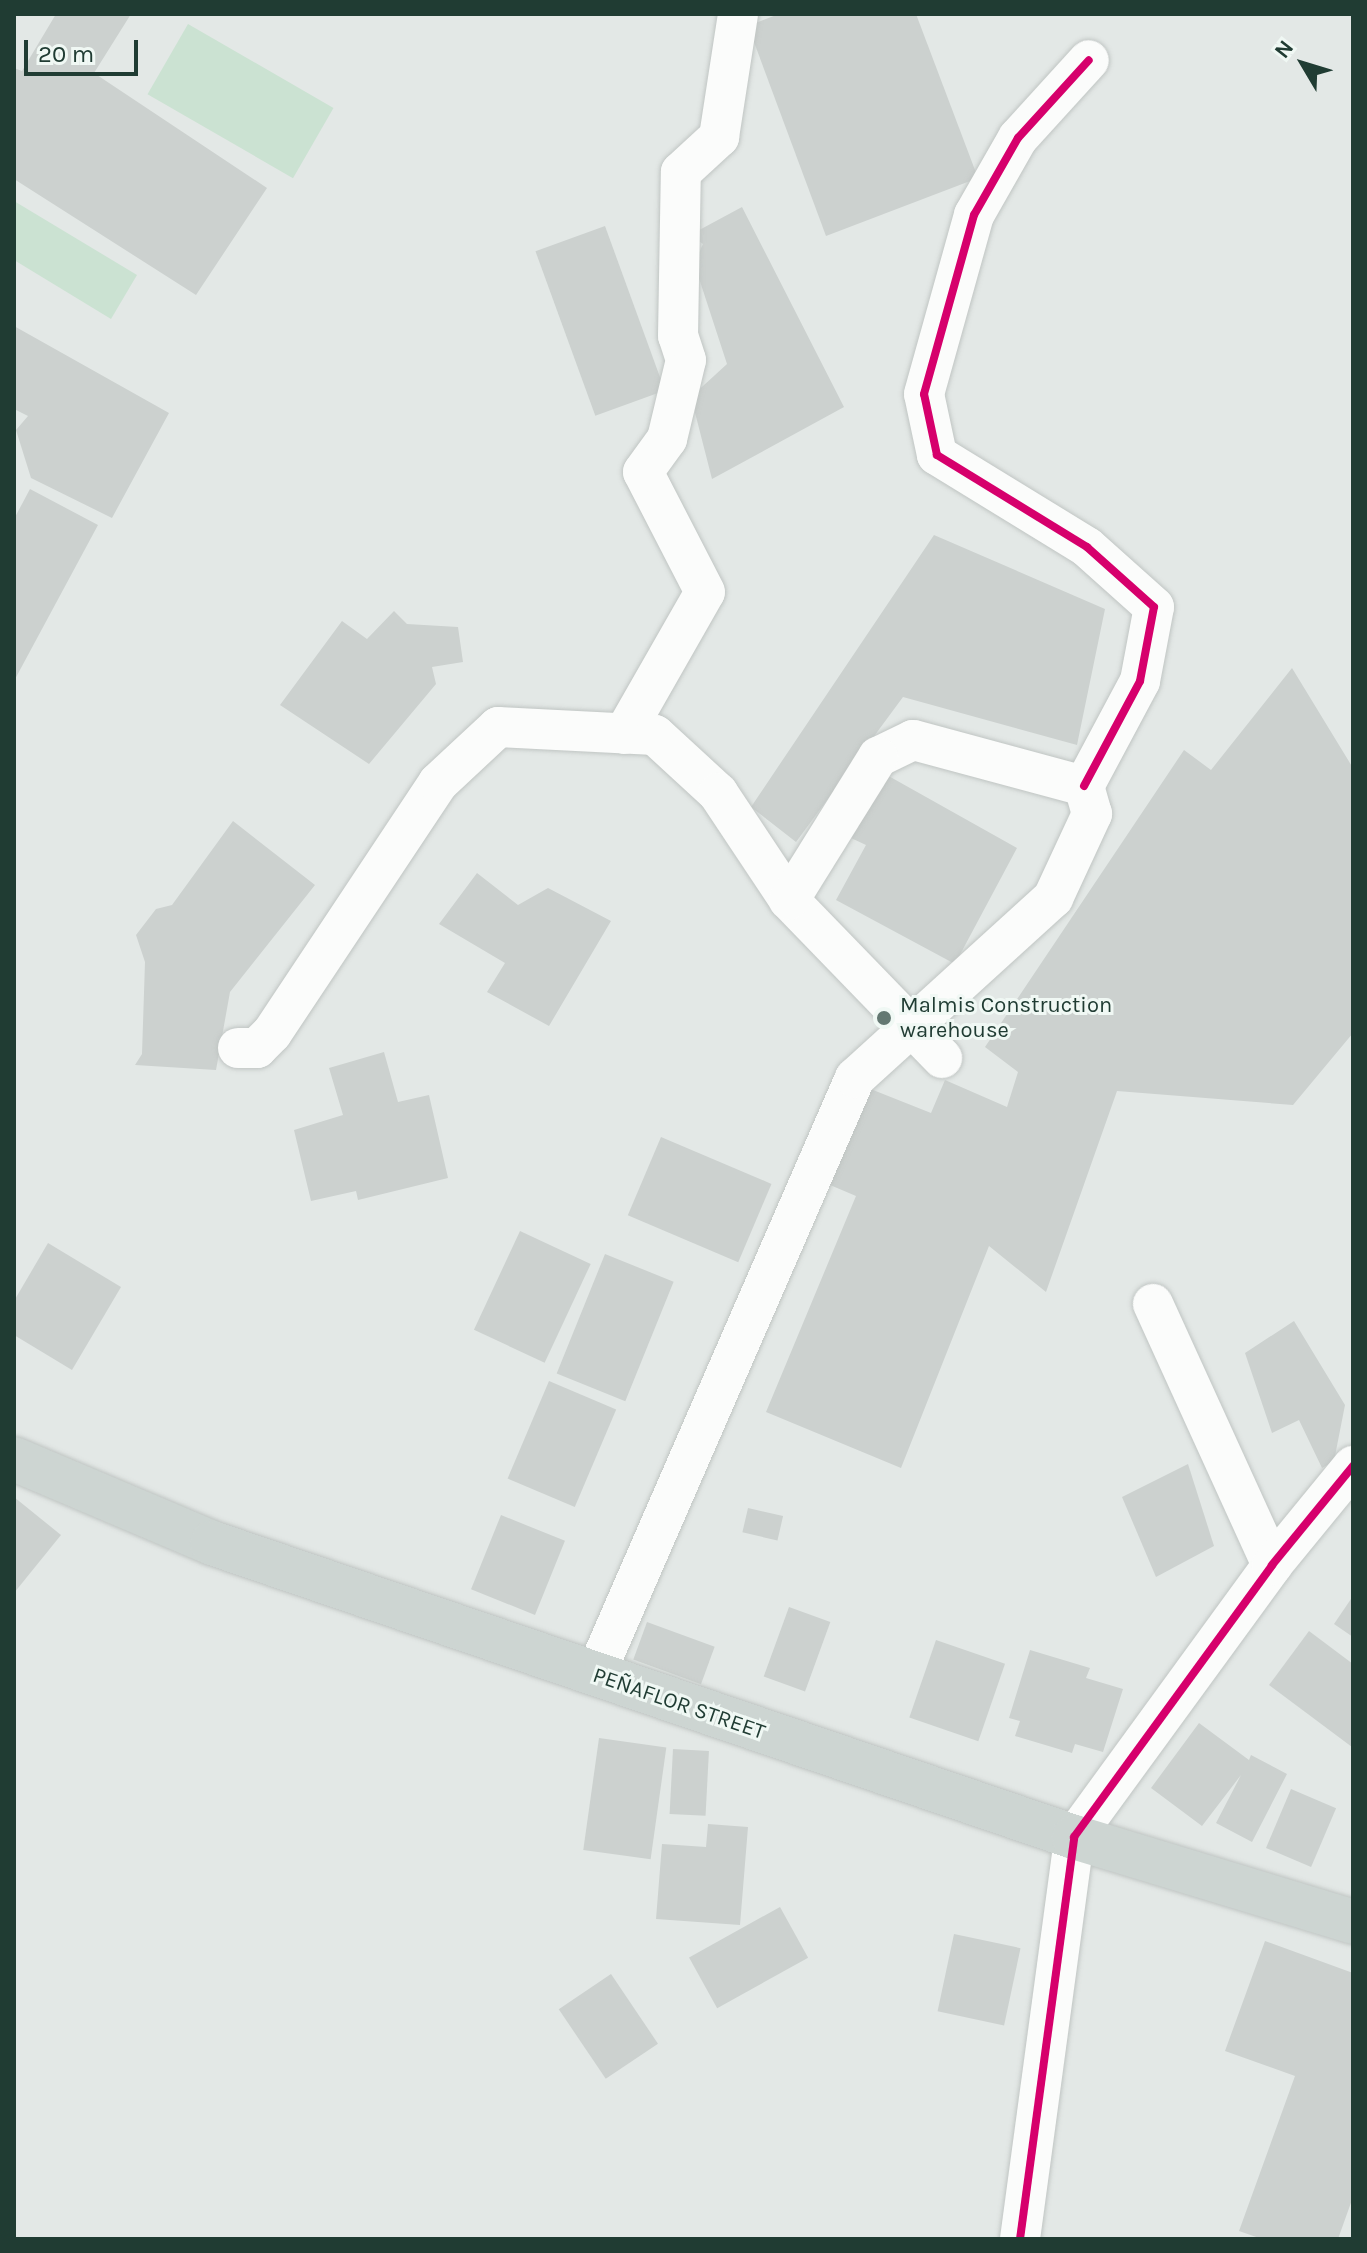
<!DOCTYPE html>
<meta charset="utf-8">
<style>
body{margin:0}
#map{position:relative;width:1367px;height:2253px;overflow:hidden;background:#e3e8e6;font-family:Karla,sans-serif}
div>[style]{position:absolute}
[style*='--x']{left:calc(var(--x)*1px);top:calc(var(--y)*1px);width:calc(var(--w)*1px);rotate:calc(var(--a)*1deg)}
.green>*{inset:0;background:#cbe2d2;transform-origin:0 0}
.building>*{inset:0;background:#ccd1cf;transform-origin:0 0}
.roads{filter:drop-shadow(0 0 2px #c0c5c3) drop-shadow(0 0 2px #c0c5c3)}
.minor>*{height:40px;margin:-20px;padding:0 20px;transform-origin:20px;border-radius:20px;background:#fbfcfb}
.major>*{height:44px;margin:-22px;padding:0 22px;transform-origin:22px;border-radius:22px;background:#cdd5d2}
.cycleway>*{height:8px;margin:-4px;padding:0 4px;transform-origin:4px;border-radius:4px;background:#d6006c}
.dots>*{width:22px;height:22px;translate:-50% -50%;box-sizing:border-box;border:4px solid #f0f8f4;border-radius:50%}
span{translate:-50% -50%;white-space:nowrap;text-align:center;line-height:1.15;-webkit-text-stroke:6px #f0f8f4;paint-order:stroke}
.poi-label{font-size:22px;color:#203c33}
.left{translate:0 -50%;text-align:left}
.street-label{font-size:22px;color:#203c33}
.frame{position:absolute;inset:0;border:16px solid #203c33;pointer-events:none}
.north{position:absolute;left:1263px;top:24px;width:80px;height:80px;-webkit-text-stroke:6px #f0f8f4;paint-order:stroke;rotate:308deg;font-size:22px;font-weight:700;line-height:32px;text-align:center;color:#203c33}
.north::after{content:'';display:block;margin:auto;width:28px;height:36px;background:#203c33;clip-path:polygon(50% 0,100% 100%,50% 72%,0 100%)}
.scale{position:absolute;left:24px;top:40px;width:114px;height:36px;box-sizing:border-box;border:4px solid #203c33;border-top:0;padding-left:10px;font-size:24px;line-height:28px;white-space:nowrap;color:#203c33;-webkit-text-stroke:6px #f0f8f4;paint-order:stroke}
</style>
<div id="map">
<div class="green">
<i style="left:188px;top:24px;width:168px;height:81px;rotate:30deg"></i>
<i style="clip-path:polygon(14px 201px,137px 275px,111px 319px,14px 260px)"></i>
</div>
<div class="building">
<i style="clip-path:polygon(56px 14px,131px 14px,94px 73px,267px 188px,196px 295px,14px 179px,14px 68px,22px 71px)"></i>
<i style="clip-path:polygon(779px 14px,916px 14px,978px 178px,826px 236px,748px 26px)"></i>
<i style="clip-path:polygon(742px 207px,844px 407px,712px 479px,691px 397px,727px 364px,694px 263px,703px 244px,690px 235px)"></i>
<i style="left:605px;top:226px;width:175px;height:74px;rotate:70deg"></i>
<i style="clip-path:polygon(14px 326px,169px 413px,112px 518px,31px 478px,16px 430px,28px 416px,14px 409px)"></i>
<i style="clip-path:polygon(30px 489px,98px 525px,14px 681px,14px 519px)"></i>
<i style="clip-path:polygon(934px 535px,1105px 609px,1077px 745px,903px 697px,796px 842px,751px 807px)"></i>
<i style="clip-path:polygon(394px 611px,407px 624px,458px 627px,463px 662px,432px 667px,436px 684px,369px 764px,280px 705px,342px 621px,367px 639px)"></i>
<i style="clip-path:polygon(1292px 668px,1353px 768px,1353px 1033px,1293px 1105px,1117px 1091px,1046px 1292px,989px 1246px,901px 1468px,766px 1412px,856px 1196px,823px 1182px,863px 1086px,931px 1113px,945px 1080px,1007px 1107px,1018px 1072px,985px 1047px,1184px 750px,1211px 770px)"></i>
<i style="clip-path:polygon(885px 774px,1017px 848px,955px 964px,836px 900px,866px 845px,851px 838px)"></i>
<i style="clip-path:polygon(233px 821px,315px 885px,230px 992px,216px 1070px,135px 1065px,142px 1054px,145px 962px,136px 935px,156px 909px,172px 905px)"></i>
<i style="clip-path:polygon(477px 873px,518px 905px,548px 888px,611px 921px,549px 1026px,487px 992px,505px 963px,439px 924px)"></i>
<i style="clip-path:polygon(384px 1052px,398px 1102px,429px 1095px,448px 1178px,358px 1200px,356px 1191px,311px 1201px,294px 1130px,343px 1115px,329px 1068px)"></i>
<i style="left:661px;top:1137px;width:120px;height:85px;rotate:23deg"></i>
<i style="left:520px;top:1231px;width:78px;height:109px;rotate:25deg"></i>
<i style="clip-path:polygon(48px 1243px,121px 1287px,72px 1370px,14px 1335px,14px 1301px)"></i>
<i style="left:605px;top:1254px;width:74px;height:129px;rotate:22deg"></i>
<i style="clip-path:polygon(1294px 1321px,1345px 1405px,1334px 1461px,1322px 1468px,1299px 1420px,1272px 1433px,1245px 1353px)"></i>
<i style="left:549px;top:1381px;width:73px;height:106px;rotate:23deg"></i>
<i style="clip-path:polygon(1188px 1464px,1214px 1546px,1156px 1577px,1122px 1497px)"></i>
<i style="clip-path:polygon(14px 1497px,61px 1535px,14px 1593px)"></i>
<i style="left:748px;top:1508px;width:36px;height:25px;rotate:13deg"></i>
<i style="left:501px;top:1515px;width:69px;height:80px;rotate:22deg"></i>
<i style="clip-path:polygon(1353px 1596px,1353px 1637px,1334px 1624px)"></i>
<i style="left:789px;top:1607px;width:44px;height:74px;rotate:20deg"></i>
<i style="left:647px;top:1622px;width:72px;height:40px;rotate:20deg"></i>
<i style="clip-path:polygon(1309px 1631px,1353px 1664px,1352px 1747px,1269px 1685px)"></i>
<i style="left:936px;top:1640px;width:73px;height:82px;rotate:19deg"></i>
<i style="clip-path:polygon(1030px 1650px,1090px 1668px,1086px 1678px,1123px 1689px,1103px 1752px,1075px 1744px,1072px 1753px,1015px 1736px,1020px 1721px,1009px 1718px)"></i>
<i style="clip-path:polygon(1199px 1723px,1249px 1760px,1251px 1755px,1287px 1774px,1252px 1842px,1216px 1823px,1241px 1775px,1202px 1826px,1151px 1788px)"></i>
<i style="left:599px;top:1738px;width:68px;height:113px;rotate:8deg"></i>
<i style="left:673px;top:1749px;width:36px;height:65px;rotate:3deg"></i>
<i style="left:1291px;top:1789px;width:49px;height:64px;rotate:23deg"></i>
<i style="clip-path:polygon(708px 1824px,748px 1827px,740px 1925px,656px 1919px,662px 1844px,706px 1847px)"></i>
<i style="left:780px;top:1907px;width:58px;height:104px;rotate:61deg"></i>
<i style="left:954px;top:1934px;width:68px;height:79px;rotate:12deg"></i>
<i style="clip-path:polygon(1265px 1941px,1353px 1973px,1353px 2197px,1338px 2239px,1262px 2239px,1239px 2231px,1295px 2076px,1225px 2051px)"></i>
<i style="left:611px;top:1974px;width:84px;height:63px;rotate:56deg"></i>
</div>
<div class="roads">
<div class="minor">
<i style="--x:624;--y:734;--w:163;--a:-60.3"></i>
<i style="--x:705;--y:592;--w:135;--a:-117.3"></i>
<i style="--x:643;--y:472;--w:41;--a:-54"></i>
<i style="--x:667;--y:439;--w:81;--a:-76.5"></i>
<i style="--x:686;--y:360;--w:25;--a:-108"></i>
<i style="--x:678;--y:336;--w:164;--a:-89"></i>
<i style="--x:681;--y:172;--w:52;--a:-42.6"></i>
<i style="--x:719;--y:137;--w:124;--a:-81.2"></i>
<i style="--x:1084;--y:786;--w:119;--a:-61.9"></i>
<i style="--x:1140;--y:681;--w:75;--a:-79.3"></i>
<i style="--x:1154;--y:607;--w:90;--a:-138.2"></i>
<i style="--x:1087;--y:547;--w:176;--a:-148.5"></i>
<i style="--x:937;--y:455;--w:62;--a:-102"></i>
<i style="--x:924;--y:394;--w:186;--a:-74.4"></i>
<i style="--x:974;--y:215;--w:89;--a:-60.3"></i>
<i style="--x:1018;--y:138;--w:105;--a:-47.7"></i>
<i style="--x:238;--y:1048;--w:19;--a:0"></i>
<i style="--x:257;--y:1048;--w:21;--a:-45"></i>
<i style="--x:272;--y:1033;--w:300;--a:-56.4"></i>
<i style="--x:438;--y:783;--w:82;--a:-43"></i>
<i style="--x:498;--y:727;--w:157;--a:2.9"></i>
<i style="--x:655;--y:735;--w:86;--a:42.6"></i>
<i style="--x:718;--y:793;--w:128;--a:56.4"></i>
<i style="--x:789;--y:900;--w:220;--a:45.9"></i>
<i style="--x:1153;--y:1304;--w:287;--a:65.5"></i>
<i style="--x:595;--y:1675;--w:651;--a:-66.47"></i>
<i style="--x:855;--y:1078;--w:268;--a:-42.3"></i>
<i style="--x:1053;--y:898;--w:93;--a:-65.1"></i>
<i style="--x:1092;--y:814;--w:29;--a:-106"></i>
<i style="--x:1084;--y:786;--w:177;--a:-164.9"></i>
<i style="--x:913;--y:740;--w:39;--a:154"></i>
<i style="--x:878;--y:757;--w:168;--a:121.9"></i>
<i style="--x:1020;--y:2239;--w:406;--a:-82.3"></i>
<i style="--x:1074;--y:1837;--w:336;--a:-53.9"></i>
<i style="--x:1272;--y:1565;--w:128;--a:-50.7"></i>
</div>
<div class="major">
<i style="--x:14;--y:1459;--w:215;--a:23"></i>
<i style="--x:212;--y:1543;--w:911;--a:18.83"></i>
<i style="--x:1074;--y:1837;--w:292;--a:16.9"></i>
</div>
</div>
<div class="cycleway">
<i style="--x:1084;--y:786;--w:119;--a:-61.9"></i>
<i style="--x:1140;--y:681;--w:75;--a:-79.3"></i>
<i style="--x:1154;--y:607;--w:90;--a:-138.2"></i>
<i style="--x:1087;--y:547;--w:176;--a:-148.5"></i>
<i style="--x:937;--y:455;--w:62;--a:-102"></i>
<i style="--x:924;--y:394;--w:186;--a:-74.4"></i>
<i style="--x:974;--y:215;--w:89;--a:-60.3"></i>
<i style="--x:1018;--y:138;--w:105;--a:-47.7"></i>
<i style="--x:1020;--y:2239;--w:406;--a:-82.3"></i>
<i style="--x:1074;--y:1837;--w:336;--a:-53.9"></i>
<i style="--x:1272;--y:1565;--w:128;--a:-50.7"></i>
</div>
<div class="dots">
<i style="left:884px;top:1018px;background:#647872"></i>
</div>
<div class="poi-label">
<span class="left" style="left:900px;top:1018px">Malmis Construction<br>warehouse</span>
</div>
<div class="street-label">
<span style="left:679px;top:1704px;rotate:19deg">PEÑAFLOR STREET</span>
</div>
<div class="frame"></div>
<div class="north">N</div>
<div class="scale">20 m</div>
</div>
